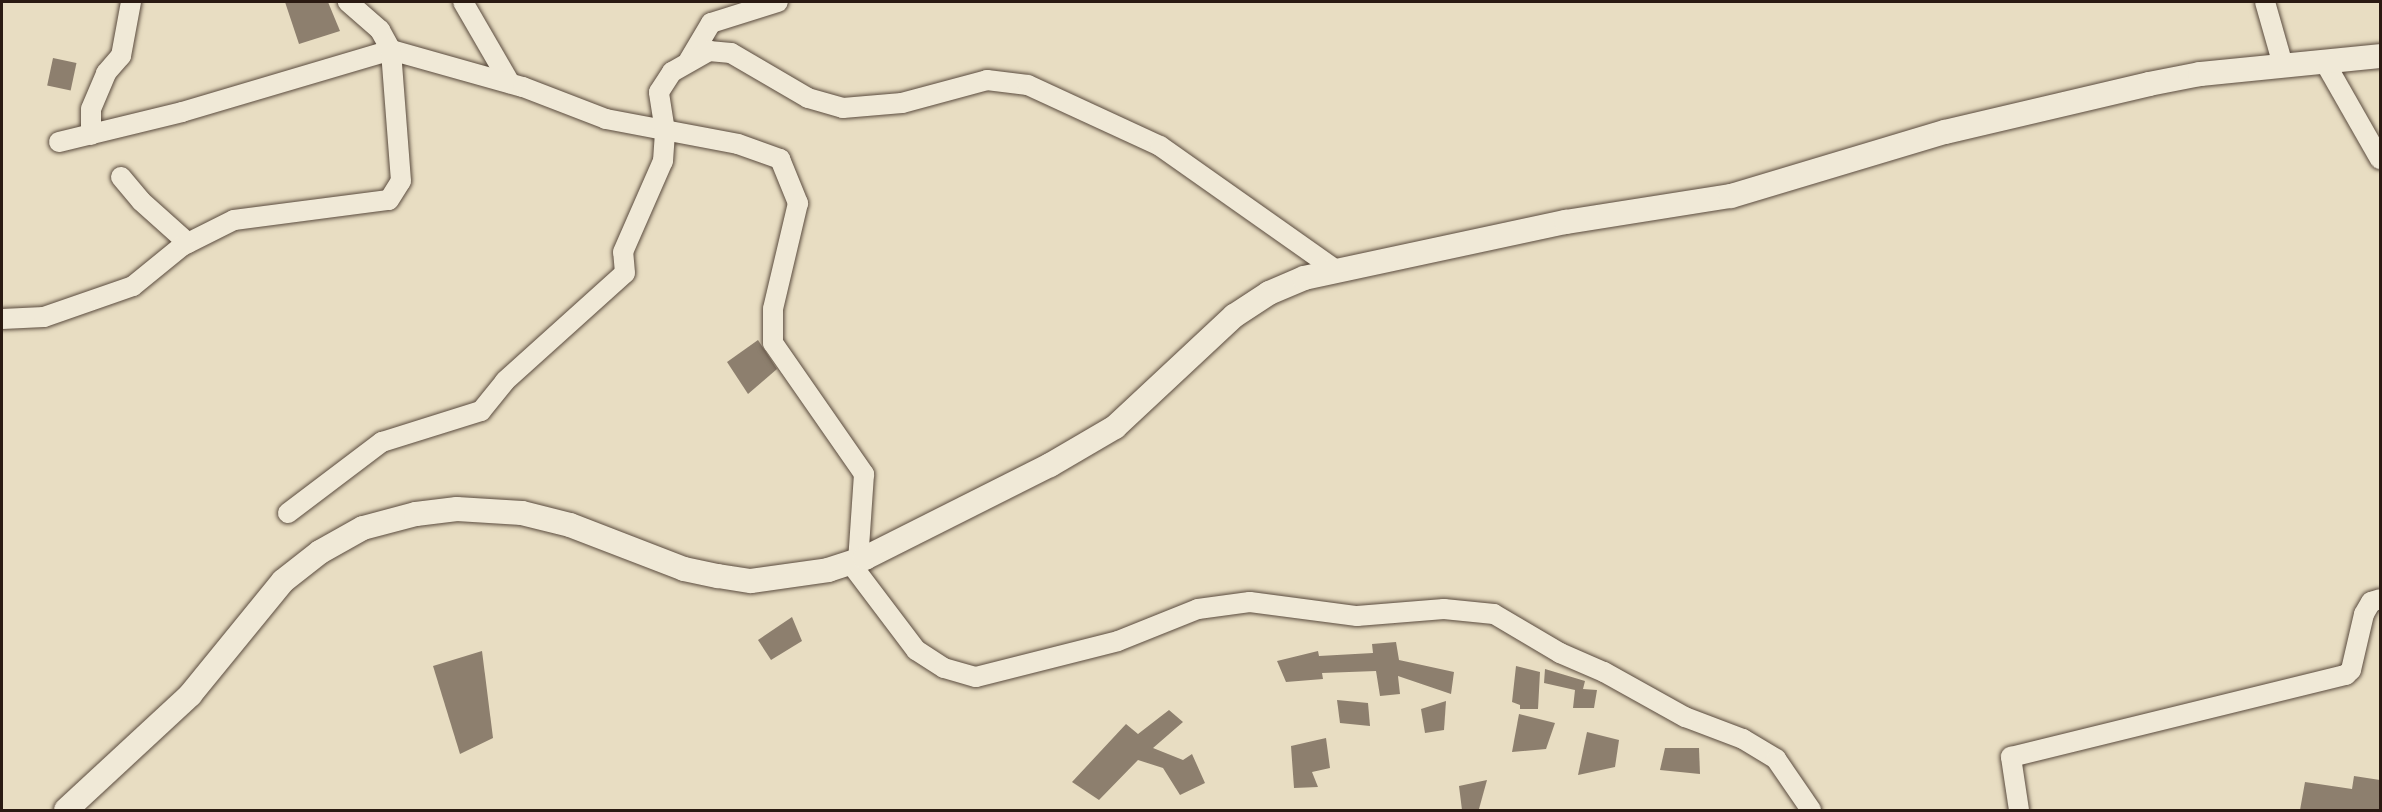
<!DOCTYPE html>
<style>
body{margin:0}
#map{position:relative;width:2382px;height:812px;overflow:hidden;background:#e8ddc2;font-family:"Libre Bodoni",serif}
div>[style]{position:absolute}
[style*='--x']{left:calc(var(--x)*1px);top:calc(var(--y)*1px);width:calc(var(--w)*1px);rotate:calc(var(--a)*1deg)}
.building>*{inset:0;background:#8d7f6e;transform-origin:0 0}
.roads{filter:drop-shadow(0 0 2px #5a4b3e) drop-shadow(0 0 2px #5a4b3e)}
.minor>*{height:20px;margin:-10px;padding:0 10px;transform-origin:10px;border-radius:10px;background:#f0e9d7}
.tertiary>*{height:24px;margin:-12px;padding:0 12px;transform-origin:12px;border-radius:12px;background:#f0e9d7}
span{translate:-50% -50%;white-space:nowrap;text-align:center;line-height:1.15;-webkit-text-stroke:4.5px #f0e9d7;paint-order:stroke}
.frame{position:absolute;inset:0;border:3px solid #2a1a12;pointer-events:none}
</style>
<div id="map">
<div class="building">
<i style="clip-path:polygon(285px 2px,328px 2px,340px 31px,299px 44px)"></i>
<i style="left:53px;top:58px;width:24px;height:28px;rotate:12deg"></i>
<i style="clip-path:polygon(758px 340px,777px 369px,748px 394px,727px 362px)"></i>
<i style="clip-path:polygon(792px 617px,802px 641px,771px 660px,758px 640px)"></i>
<i style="clip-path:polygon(1396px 642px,1399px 660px,1454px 672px,1451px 694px,1398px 676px,1400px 694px,1380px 696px,1376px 671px,1322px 673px,1323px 679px,1286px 682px,1277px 661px,1318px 651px,1319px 656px,1373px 653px,1372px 644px)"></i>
<i style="clip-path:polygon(482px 651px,493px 738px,460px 754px,433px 666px)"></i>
<i style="clip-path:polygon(1516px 666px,1540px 672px,1538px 709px,1520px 709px,1520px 705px,1512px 702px)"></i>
<i style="clip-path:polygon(1545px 669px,1585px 681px,1583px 689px,1597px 690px,1594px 708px,1573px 708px,1575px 690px,1544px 683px)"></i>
<i style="clip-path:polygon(1337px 700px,1368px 703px,1370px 726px,1340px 723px)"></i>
<i style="clip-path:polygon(1446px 701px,1444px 730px,1425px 733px,1421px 709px)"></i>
<i style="clip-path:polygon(1169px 710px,1183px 722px,1153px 748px,1183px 760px,1192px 754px,1205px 783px,1180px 795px,1163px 768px,1138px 760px,1099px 800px,1072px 782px,1126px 724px,1138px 734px)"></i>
<i style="clip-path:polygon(1519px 714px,1555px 723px,1546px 749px,1512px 752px)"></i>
<i style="clip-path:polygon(1587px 732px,1619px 740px,1615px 767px,1578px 775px)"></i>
<i style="clip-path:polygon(1326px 738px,1330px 768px,1312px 772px,1318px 787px,1294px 788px,1291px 746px)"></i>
<i style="clip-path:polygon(1665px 748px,1699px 748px,1700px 774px,1660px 770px)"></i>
<i style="clip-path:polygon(2354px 776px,2380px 780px,2380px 810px,2300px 810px,2305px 782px,2352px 789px)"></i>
<i style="clip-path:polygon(1487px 780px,1479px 809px,1462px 810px,1459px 786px)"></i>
</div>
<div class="roads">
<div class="minor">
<i style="--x:463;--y:2;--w:94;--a:59.9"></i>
<i style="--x:2265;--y:2;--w:66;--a:74.1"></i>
<i style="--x:689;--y:60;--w:43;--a:-59.3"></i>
<i style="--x:711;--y:23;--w:70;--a:-17.4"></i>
<i style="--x:2324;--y:61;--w:113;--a:60.3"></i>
<i style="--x:91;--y:135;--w:26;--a:-90"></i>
<i style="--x:91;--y:109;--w:39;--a:-67"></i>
<i style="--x:106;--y:73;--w:23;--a:-49"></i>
<i style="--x:121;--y:56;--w:55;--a:-79.5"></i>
<i style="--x:59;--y:142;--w:127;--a:-13.7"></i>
<i style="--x:182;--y:112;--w:218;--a:-16.5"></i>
<i style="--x:391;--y:50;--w:137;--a:15.7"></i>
<i style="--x:523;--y:87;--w:89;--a:21.1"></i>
<i style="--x:606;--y:119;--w:134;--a:10.7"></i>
<i style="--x:738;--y:144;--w:45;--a:19.7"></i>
<i style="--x:780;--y:159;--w:48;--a:67.8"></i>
<i style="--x:798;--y:203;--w:109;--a:103.3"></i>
<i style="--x:773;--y:309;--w:34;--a:90"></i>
<i style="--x:773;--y:343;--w:160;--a:55.2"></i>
<i style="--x:864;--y:474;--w:87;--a:93.9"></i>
<i style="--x:121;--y:177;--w:31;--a:50"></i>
<i style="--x:141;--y:201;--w:63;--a:41.8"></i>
<i style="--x:2;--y:319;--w:42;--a:-2.7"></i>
<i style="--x:44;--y:317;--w:94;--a:-19.2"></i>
<i style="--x:133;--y:286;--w:63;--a:-39.2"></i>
<i style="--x:182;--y:246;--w:58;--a:-26.6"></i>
<i style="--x:234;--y:220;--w:156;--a:-7.4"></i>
<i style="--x:389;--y:200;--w:22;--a:-58"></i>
<i style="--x:401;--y:181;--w:131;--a:-94.4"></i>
<i style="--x:391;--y:50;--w:23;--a:-119"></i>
<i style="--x:380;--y:30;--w:43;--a:-138.8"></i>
<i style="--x:288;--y:513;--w:118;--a:-37.1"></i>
<i style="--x:382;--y:442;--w:104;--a:-17.4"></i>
<i style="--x:481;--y:411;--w:38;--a:-51"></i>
<i style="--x:505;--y:381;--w:161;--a:-42"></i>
<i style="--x:625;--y:273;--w:21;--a:-95"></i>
<i style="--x:623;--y:252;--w:99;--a:-66.3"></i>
<i style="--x:663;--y:161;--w:30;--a:-86"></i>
<i style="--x:665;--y:131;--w:39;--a:-99"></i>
<i style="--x:659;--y:92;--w:24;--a:-57"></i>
<i style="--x:672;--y:72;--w:43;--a:-29.6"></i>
<i style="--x:709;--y:51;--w:22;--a:5"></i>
<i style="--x:731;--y:53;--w:89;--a:30.3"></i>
<i style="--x:808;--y:98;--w:36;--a:16"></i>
<i style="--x:843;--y:108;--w:59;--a:-4.8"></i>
<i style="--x:902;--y:103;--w:88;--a:-15.1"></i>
<i style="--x:987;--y:80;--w:41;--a:7"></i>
<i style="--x:1028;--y:85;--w:145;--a:24.8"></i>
<i style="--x:1160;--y:146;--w:215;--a:35.2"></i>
<i style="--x:851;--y:564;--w:108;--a:52.9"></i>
<i style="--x:916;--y:650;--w:33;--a:33"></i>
<i style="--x:944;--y:668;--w:33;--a:16"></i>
<i style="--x:976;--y:677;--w:146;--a:-14.2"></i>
<i style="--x:1118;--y:641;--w:86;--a:-21.8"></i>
<i style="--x:1198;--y:609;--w:52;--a:-7.7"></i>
<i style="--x:1250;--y:602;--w:108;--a:7.5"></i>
<i style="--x:1357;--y:616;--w:87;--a:-4.6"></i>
<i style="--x:1444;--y:609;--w:50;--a:5.7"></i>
<i style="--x:1494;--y:614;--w:77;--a:30.6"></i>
<i style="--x:1560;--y:653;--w:48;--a:23.4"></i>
<i style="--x:1604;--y:672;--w:93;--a:29.1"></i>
<i style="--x:1685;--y:717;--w:62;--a:20.8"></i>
<i style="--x:1743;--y:739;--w:39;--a:31"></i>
<i style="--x:1776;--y:759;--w:62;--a:55.5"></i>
<i style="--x:2019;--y:810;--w:54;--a:-98.6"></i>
<i style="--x:2011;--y:757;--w:345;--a:-13.8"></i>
<i style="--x:2346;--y:675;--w:7;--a:-45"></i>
<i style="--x:2351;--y:670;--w:57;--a:-76.9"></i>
<i style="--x:2364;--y:614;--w:14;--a:-60"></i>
<i style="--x:2371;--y:602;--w:9;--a:-18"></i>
</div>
<div class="tertiary">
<i style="--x:66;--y:810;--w:169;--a:-42.8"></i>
<i style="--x:190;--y:695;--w:147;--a:-50.8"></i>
<i style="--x:283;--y:581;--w:47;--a:-38.1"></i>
<i style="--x:320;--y:552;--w:49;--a:-29.2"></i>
<i style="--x:363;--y:528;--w:55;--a:-14.8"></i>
<i style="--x:416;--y:514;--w:41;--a:-7"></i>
<i style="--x:457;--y:509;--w:65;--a:3.5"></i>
<i style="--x:522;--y:513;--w:49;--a:14"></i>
<i style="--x:570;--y:525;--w:122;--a:21.1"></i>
<i style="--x:684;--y:569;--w:35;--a:12"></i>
<i style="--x:718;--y:576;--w:33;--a:9"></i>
<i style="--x:751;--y:581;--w:78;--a:-8.1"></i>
<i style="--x:828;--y:570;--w:39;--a:-18"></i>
<i style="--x:865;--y:558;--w:207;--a:-26.7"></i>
<i style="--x:1050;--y:465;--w:75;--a:-30.3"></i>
<i style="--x:1115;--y:427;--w:163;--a:-43"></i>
<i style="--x:1234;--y:316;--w:42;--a:-33.3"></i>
<i style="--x:1269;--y:293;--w:38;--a:-23"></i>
<i style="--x:1304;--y:278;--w:268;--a:-12.1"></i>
<i style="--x:1566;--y:222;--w:167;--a:-9"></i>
<i style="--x:1731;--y:196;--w:223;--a:-16.7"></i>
<i style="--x:1945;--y:132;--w:210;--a:-13.2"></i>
<i style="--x:2149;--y:84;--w:52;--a:-11.1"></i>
<i style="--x:2200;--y:74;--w:181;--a:-5.7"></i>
</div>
</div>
<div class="frame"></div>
</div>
